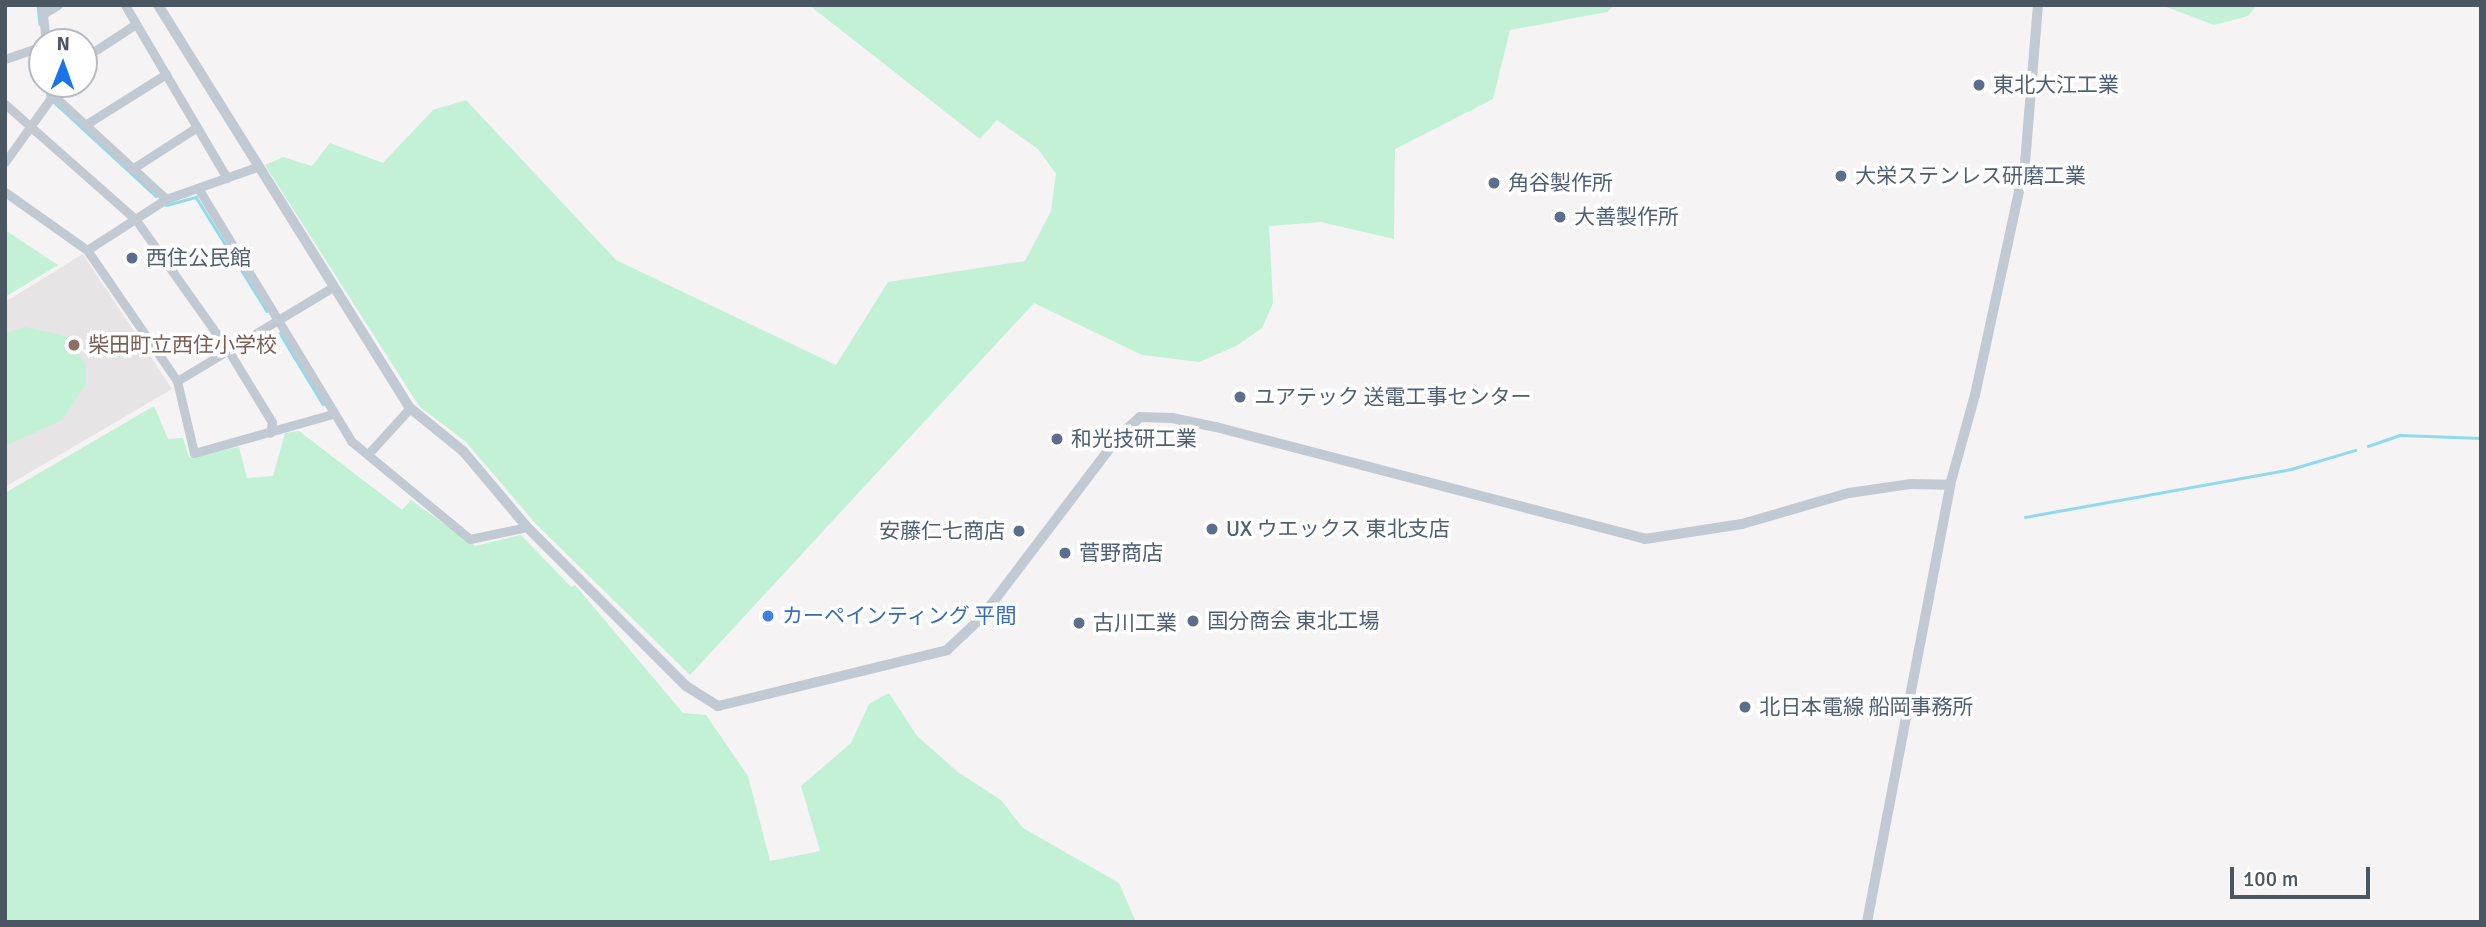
<!DOCTYPE html>
<meta charset="utf-8">
<style>
body{margin:0}
#map{position:relative;width:2486px;height:927px;overflow:hidden;background:#f5f3f3;font-family:Signika,"Noto Sans JP",sans-serif}
div>[style]{position:absolute}
[style*='--x']{left:calc(var(--x)*1px);top:calc(var(--y)*1px);width:calc(var(--w)*1px);rotate:calc(var(--a)*1deg)}
.education>*{inset:0;background:#e6e4e5}
.green>*{inset:0;background:#c3f1d5}
.stream>*{height:2.5px;margin:-1.25px;padding:0 1.25px;transform-origin:1.25px;border-radius:1.25px;background:#90daee}
.minor>*{height:9px;margin:-4.5px;padding:0 4.5px;transform-origin:4.5px;border-radius:4.5px;background:#c1cad2}
.tertiary>*{height:10px;margin:-5px;padding:0 5px;transform-origin:5px;border-radius:5px;background:#c1cad2}
.dots>*{width:19px;height:19px;translate:-50% -50%;box-sizing:border-box;border:4px solid #fff;border-radius:50%}
span{translate:-50% -50%;white-space:nowrap;text-align:center;line-height:1.15;-webkit-text-stroke:7px #fff;paint-order:stroke}
.service-label{font-size:21px;color:#4e5e75}
.left{translate:0 -50%;text-align:left}
.right{translate:-100% -50%;text-align:right}
.education-label{font-size:21px;color:#785e54}
.shop-label{font-size:21px;color:#366cbe}
.frame{position:absolute;inset:0;border:7px solid #4a5661;pointer-events:none}
.north{position:absolute;left:28px;top:28px;width:70px;height:70px;box-sizing:border-box;background:#fff;border:2px solid #b7bbc0;border-radius:50%;rotate:1deg;font-size:19px;font-weight:700;line-height:28px;text-align:center;color:#4a5661}
.north::after{content:'';display:block;margin:auto;width:24px;height:32px;background:#1a73e8;clip-path:polygon(50% 0,100% 100%,50% 72%,0 100%)}
.scale{position:absolute;left:2230px;top:867px;width:140px;height:32px;box-sizing:border-box;border:4px solid #4a5661;border-top:0;padding-left:9px;font-size:21px;line-height:24px;white-space:nowrap;color:#4a5661;-webkit-text-stroke:5px #fff;paint-order:stroke}
</style>
<div id="map">
<div class="education">
<i style="clip-path:polygon(83px 254px,172px 389px,5px 487px,5px 302px)"></i>
</div>
<div class="green">
<i style="clip-path:polygon(809px 5px,1615px 5px,1607px 12px,1510px 30px,1493px 99px,1395px 149px,1394px 239px,1321px 222px,1269px 226px,1273px 303px,1262px 328px,1236px 346px,1199px 362px,1142px 355px,1034px 303px,690px 675px,536px 524px,465px 441px,419px 406px,265px 165px,283px 157px,312px 166px,330px 143px,383px 163px,433px 110px,466px 100px,616px 260px,836px 365px,888px 282px,1025px 261px,1051px 211px,1056px 174px,1038px 149px,997px 120px,980px 139px)"></i>
<i style="clip-path:polygon(2161px 5px,2257px 5px,2248px 16px,2214px 25px)"></i>
<i style="clip-path:polygon(5px 230px,58px 265px,5px 297px)"></i>
<i style="clip-path:polygon(26px 327px,69px 337px,86px 367px,86px 384px,62px 420px,5px 446px,5px 333px)"></i>
<i style="clip-path:polygon(154px 406px,168px 439px,183px 438px,189px 457px,239px 447px,247px 478px,273px 476px,285px 433px,299px 431px,402px 510px,411px 500px,475px 546px,521px 535px,571px 587px,575px 585px,683px 713px,706px 715px,748px 776px,770px 861px,820px 851px,801px 786px,851px 743px,869px 704px,889px 693px,917px 736px,959px 773px,1001px 800px,1023px 828px,1119px 883px,1136px 922px,5px 922px,5px 493px)"></i>
</div>
<div class="stream">
<i style="--x:38;--y:5;--w:19;--a:84"></i>
<i style="--x:46;--y:84;--w:13;--a:81"></i>
<i style="--x:53;--y:101;--w:140;--a:42.7"></i>
<i style="--x:166;--y:205;--w:31;--a:-15"></i>
<i style="--x:196;--y:197;--w:134;--a:58.1"></i>
<i style="--x:280;--y:333;--w:83;--a:58.8"></i>
<i style="--x:2368;--y:446;--w:34;--a:-19"></i>
<i style="--x:2400;--y:435;--w:81;--a:2.1"></i>
<i style="--x:2025;--y:517;--w:270;--a:-10.2"></i>
<i style="--x:2291;--y:469;--w:67;--a:-16.5"></i>
</div>
<div class="minor">
<i style="--x:42;--y:5;--w:37;--a:84"></i>
<i style="--x:125;--y:5;--w:201;--a:59.5"></i>
<i style="--x:43;--y:14;--w:17;--a:-31"></i>
<i style="--x:84;--y:58;--w:62;--a:-33.2"></i>
<i style="--x:5;--y:59;--w:39;--a:-19"></i>
<i style="--x:51;--y:84;--w:11;--a:80"></i>
<i style="--x:53;--y:95;--w:154;--a:42.6"></i>
<i style="--x:5;--y:104;--w:175;--a:41.5"></i>
<i style="--x:136;--y:220;--w:159;--a:54.7"></i>
<i style="--x:228;--y:350;--w:84;--a:58.6"></i>
<i style="--x:272;--y:422;--w:11;--a:100"></i>
<i style="--x:85;--y:125;--w:96;--a:-32.2"></i>
<i style="--x:5;--y:162;--w:82;--a:-54.4"></i>
<i style="--x:132;--y:169;--w:77;--a:-32.9"></i>
<i style="--x:198;--y:188;--w:296;--a:58.8"></i>
<i style="--x:351;--y:441;--w:154;--a:39.5"></i>
<i style="--x:470;--y:539;--w:58;--a:-11.9"></i>
<i style="--x:5;--y:192;--w:100;--a:35.3"></i>
<i style="--x:87;--y:250;--w:159;--a:55.5"></i>
<i style="--x:177;--y:381;--w:74;--a:76.7"></i>
<i style="--x:194;--y:453;--w:144;--a:-15.7"></i>
<i style="--x:87;--y:250;--w:94;--a:-32.8"></i>
<i style="--x:166;--y:199;--w:96;--a:-19.4"></i>
<i style="--x:177;--y:381;--w:180;--a:-31.1"></i>
<i style="--x:369;--y:453;--w:61;--a:-47.7"></i>
</div>
<div class="tertiary">
<i style="--x:158;--y:5;--w:475;--a:58"></i>
<i style="--x:410;--y:408;--w:68;--a:39.1"></i>
<i style="--x:463;--y:451;--w:99;--a:49.9"></i>
<i style="--x:527;--y:527;--w:225;--a:45"></i>
<i style="--x:686;--y:686;--w:38;--a:32"></i>
<i style="--x:718;--y:706;--w:236;--a:-13.7"></i>
<i style="--x:947;--y:650;--w:47;--a:-43.3"></i>
<i style="--x:981;--y:618;--w:230;--a:-52.8"></i>
<i style="--x:1120;--y:435;--w:27;--a:-42"></i>
<i style="--x:1140;--y:417;--w:32;--a:2"></i>
<i style="--x:1172;--y:418;--w:45;--a:11.6"></i>
<i style="--x:1216;--y:427;--w:443;--a:14.6"></i>
<i style="--x:1645;--y:539;--w:98;--a:-8.8"></i>
<i style="--x:1742;--y:524;--w:111;--a:-16.2"></i>
<i style="--x:1849;--y:493;--w:63;--a:-8.3"></i>
<i style="--x:1911;--y:484;--w:39;--a:1"></i>
<i style="--x:1867;--y:922;--w:445;--a:-79.2"></i>
<i style="--x:1950;--y:485;--w:93;--a:-74.5"></i>
<i style="--x:1975;--y:395;--w:237;--a:-77.8"></i>
<i style="--x:2025;--y:163;--w:159;--a:-85.3"></i>
</div>
<div class="dots">
<i style="left:1979px;top:85px;background:#5c6f8a"></i>
<i style="left:1841px;top:176px;background:#5c6f8a"></i>
<i style="left:1494px;top:183px;background:#5c6f8a"></i>
<i style="left:1560px;top:217px;background:#5c6f8a"></i>
<i style="left:132px;top:258px;background:#5c6f8a"></i>
<i style="left:74px;top:345px;background:#8d6e63"></i>
<i style="left:1240px;top:397px;background:#5c6f8a"></i>
<i style="left:1057px;top:439px;background:#5c6f8a"></i>
<i style="left:1212px;top:529px;background:#5c6f8a"></i>
<i style="left:1019px;top:531px;background:#5c6f8a"></i>
<i style="left:1065px;top:553px;background:#5c6f8a"></i>
<i style="left:768px;top:616px;background:#3f7fe0"></i>
<i style="left:1193px;top:621px;background:#5c6f8a"></i>
<i style="left:1079px;top:623px;background:#5c6f8a"></i>
<i style="left:1745px;top:707px;background:#5c6f8a"></i>
</div>
<div class="service-label">
<span class="left" style="left:1993px;top:85px">東北大江工業</span>
<span class="left" style="left:1855px;top:176px">大栄ステンレス研磨工業</span>
<span class="left" style="left:1508px;top:183px">角谷製作所</span>
<span class="left" style="left:1574px;top:217px">大善製作所</span>
<span class="left" style="left:146px;top:258px">西住公民館</span>
<span class="left" style="left:1254px;top:397px">ユアテック 送電工事センター</span>
<span class="left" style="left:1071px;top:439px">和光技研工業</span>
<span class="left" style="left:1226px;top:529px">UX ウエックス 東北支店</span>
<span class="right" style="left:1005px;top:531px">安藤仁七商店</span>
<span class="left" style="left:1079px;top:553px">菅野商店</span>
<span class="left" style="left:1207px;top:621px">国分商会 東北工場</span>
<span class="left" style="left:1093px;top:623px">古川工業</span>
<span class="left" style="left:1759px;top:707px">北日本電線 船岡事務所</span>
</div>
<div class="education-label">
<span class="left" style="left:88px;top:345px">柴田町立西住小学校</span>
</div>
<div class="shop-label">
<span class="left" style="left:782px;top:616px">カーペインティング 平間</span>
</div>
<div class="frame"></div>
<div class="north">N</div>
<div class="scale">100 m</div>
</div>
